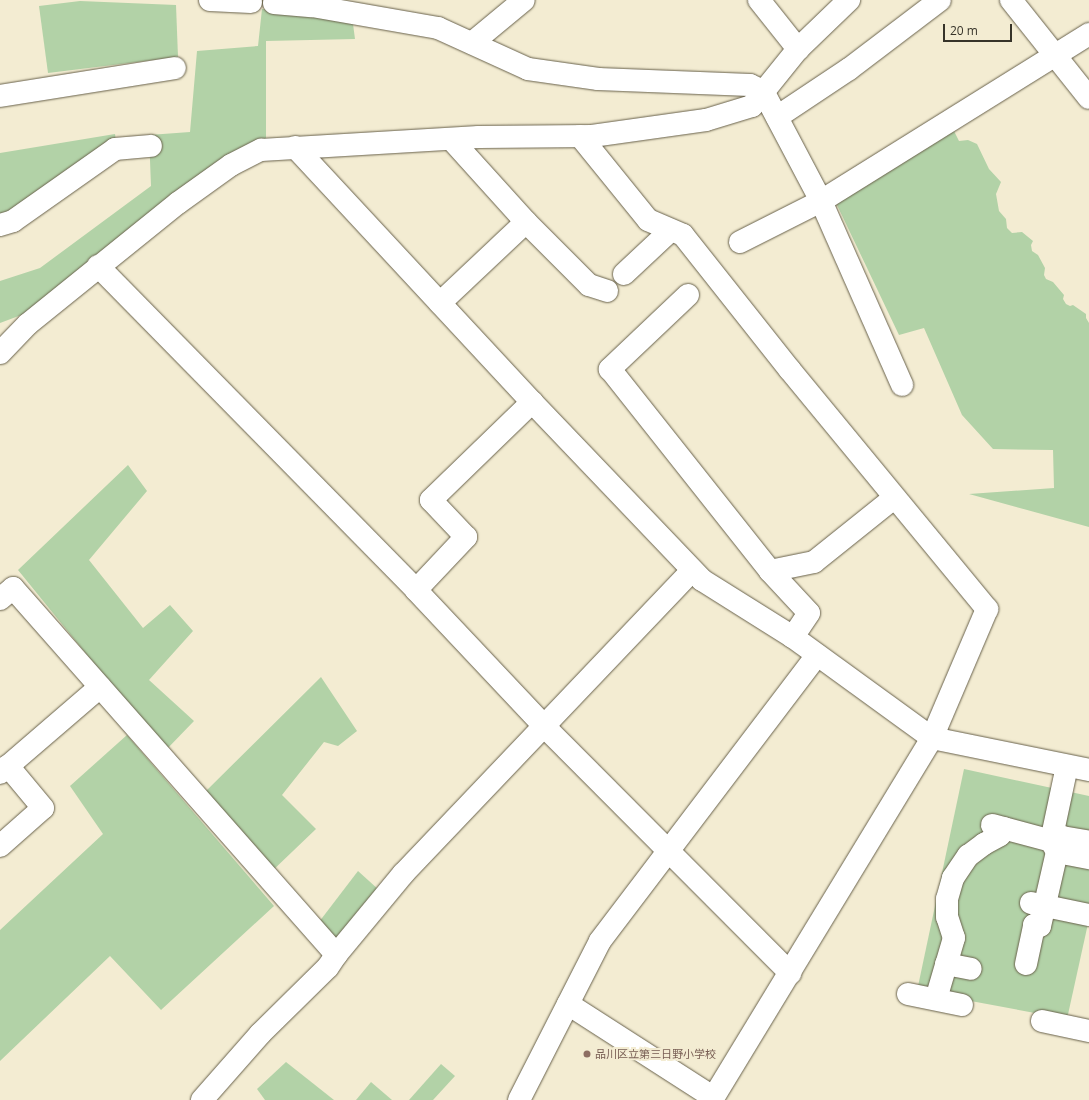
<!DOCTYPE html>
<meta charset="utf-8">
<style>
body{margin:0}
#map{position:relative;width:1089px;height:1100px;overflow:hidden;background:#f3ecd2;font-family:"Open Sans","Noto Sans JP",sans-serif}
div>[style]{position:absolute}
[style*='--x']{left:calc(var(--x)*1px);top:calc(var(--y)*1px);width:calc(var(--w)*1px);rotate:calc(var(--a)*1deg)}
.green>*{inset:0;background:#b2d2a7}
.roads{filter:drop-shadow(0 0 1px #68614b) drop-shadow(0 0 1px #68614b)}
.minor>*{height:22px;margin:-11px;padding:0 11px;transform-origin:11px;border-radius:11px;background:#fff}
.dots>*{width:11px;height:11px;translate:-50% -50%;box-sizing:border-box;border:2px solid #f3ecd2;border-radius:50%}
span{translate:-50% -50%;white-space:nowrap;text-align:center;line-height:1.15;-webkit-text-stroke:4px #f3ecd2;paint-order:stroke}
.education-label{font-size:11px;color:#785e54}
.left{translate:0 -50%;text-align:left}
.scale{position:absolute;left:943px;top:24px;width:69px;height:18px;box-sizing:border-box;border:2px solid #363329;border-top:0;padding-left:5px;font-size:12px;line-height:14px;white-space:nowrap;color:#363329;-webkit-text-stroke:3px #f3ecd2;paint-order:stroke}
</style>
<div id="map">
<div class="green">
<i style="clip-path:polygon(80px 1px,176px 5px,178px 57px,48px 73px,39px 6px)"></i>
<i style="clip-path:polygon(262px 9px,318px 13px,353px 24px,355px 39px,266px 41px,266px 142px,24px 314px,0 323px,0 281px,40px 268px,151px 186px,149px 135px,190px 132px,197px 51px,258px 46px)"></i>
<i style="clip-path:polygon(954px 131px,959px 141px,968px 140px,977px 144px,989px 169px,1001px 182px,996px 194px,999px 211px,1006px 219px,1007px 228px,1012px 233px,1022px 232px,1033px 241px,1031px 245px,1032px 251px,1038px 255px,1045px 268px,1044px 275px,1046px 279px,1053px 282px,1064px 295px,1063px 299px,1066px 304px,1070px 306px,1073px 305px,1086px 314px,1086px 318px,1089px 323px,1089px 527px,969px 494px,1054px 488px,1053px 450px,993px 449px,962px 415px,924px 328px,899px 335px,837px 205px,837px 199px)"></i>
<i style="clip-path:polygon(115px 134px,116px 141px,10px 212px,0 215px,0 153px)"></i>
<i style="clip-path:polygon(128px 465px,147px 491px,89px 560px,143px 628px,170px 605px,193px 631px,149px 680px,194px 721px,165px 751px,18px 570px)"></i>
<i style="clip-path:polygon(321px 677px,357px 731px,338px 746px,324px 742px,282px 795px,316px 829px,270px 873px,204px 793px)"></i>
<i style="clip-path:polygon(127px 735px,274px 906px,161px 1010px,110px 956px,0 1061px,0 930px,103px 834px,70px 786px)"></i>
<i style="clip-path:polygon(964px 769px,1089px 796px,1089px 919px,1067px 1019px,917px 991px)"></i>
<i style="clip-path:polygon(358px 871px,379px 890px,337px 941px,319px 922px)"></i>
<i style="clip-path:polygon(286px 1062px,334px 1100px,265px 1100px,257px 1089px)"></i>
<i style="clip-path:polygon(441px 1064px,455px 1076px,433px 1100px,409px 1100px)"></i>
<i style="clip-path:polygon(371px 1082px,392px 1100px,356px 1100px)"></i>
</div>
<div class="roads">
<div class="minor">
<i style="--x:210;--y:0;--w:41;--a:2.8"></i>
<i style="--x:759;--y:0;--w:63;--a:51.5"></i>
<i style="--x:1011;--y:0;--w:125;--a:51.5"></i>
<i style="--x:274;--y:3;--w:38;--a:5"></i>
<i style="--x:312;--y:6;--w:128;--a:9.9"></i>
<i style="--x:438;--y:28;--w:99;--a:24.5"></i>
<i style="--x:528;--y:69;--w:71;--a:8.1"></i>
<i style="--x:598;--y:79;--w:152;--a:2.3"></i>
<i style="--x:750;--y:85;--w:14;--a:25"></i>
<i style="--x:763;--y:91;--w:124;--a:62.2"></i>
<i style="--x:821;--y:201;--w:201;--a:66.2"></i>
<i style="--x:472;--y:43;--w:67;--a:-39.6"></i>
<i style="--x:0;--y:96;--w:177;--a:-9.1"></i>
<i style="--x:777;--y:117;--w:87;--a:-33.7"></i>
<i style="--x:849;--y:69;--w:114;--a:-37.2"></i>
<i style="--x:580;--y:136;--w:108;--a:51"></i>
<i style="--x:648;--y:220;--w:38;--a:23"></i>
<i style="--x:683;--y:235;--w:172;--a:51.6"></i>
<i style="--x:790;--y:370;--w:310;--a:50.5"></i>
<i style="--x:987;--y:609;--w:140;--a:113.1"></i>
<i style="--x:932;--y:738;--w:424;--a:121.3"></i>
<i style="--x:451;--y:139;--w:112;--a:47.9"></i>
<i style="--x:526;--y:222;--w:89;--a:45"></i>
<i style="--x:589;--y:285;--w:19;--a:18"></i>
<i style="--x:295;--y:147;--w:348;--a:47.1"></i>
<i style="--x:532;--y:402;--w:246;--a:46.3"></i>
<i style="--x:702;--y:580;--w:107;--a:32.1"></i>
<i style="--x:793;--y:637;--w:172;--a:36"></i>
<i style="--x:932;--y:738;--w:160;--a:11.5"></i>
<i style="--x:0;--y:225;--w:14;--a:-17"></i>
<i style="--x:13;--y:221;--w:125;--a:-35.2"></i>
<i style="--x:115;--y:149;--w:36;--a:-5"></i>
<i style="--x:740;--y:242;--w:91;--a:-26.8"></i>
<i style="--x:821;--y:201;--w:316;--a:-31.9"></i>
<i style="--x:98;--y:266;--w:454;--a:45.5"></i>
<i style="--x:416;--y:590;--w:187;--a:46.7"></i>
<i style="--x:544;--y:726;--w:349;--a:45.1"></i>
<i style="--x:624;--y:274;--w:64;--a:-43.1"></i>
<i style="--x:688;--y:295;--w:108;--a:136.5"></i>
<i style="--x:610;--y:369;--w:258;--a:51.6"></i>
<i style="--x:770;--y:571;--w:57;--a:47.1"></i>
<i style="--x:809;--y:613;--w:29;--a:124"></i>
<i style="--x:440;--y:303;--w:118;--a:-43.3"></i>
<i style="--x:0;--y:353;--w:40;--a:-46"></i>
<i style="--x:28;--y:324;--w:193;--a:-38.9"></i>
<i style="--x:178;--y:203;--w:65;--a:-35.6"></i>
<i style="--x:231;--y:165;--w:34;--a:-27"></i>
<i style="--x:261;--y:150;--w:218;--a:-3.4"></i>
<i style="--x:479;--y:137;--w:113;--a:-0.5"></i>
<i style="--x:592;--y:136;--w:115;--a:-8"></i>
<i style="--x:706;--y:120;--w:48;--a:-16.9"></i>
<i style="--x:752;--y:106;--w:73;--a:-51.1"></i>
<i style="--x:798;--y:49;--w:71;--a:-43.9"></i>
<i style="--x:770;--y:571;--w:45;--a:-11.6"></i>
<i style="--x:814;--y:562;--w:102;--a:-38.7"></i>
<i style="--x:416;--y:590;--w:73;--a:-46.7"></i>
<i style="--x:466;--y:537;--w:51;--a:-133.4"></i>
<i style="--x:431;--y:500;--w:141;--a:-44.1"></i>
<i style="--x:0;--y:599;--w:17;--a:-40"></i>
<i style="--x:13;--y:588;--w:489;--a:48.6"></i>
<i style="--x:1067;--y:766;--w:77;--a:102"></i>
<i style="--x:1051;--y:841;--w:13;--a:61"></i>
<i style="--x:1057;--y:852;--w:33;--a:11"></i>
<i style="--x:0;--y:773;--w:132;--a:-40.7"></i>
<i style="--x:992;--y:825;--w:69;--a:15"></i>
<i style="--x:1059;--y:843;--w:7;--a:-63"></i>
<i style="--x:1062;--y:837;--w:27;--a:10"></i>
<i style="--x:0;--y:846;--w:57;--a:-41.5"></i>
<i style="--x:43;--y:808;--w:55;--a:-129.8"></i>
<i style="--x:1031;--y:903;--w:59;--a:11.7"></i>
<i style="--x:946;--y:964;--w:25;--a:11"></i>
<i style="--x:1026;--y:964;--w:40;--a:-78"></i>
<i style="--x:1034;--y:925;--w:6;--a:9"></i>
<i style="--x:1040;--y:926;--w:76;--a:-77.1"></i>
<i style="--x:908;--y:994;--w:55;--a:11.5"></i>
<i style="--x:936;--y:999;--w:64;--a:-73.6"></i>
<i style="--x:954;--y:938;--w:22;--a:-108"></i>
<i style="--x:947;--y:917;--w:18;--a:-90"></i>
<i style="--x:947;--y:899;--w:22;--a:-74"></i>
<i style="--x:953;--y:878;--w:27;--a:-56"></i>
<i style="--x:968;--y:856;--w:20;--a:-37"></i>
<i style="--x:984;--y:844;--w:18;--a:-29"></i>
<i style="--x:1000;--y:835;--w:8;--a:-60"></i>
<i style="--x:568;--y:1004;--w:172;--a:32.7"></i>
<i style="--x:1042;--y:1021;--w:48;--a:12"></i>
<i style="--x:202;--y:1100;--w:88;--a:-48.7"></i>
<i style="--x:260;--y:1034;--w:95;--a:-44.6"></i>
<i style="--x:328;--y:967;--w:14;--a:-56"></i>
<i style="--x:336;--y:955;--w:105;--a:-50.4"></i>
<i style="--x:403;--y:874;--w:419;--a:-46.4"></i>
<i style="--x:519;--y:1100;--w:178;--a:-63"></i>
<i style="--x:600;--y:941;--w:359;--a:-52.8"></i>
</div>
</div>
<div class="dots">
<i style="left:587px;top:1054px;background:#8d6e63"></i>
</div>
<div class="education-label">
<span class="left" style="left:595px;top:1054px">品川区立第三日野小学校</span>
</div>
<div class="scale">20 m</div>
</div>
